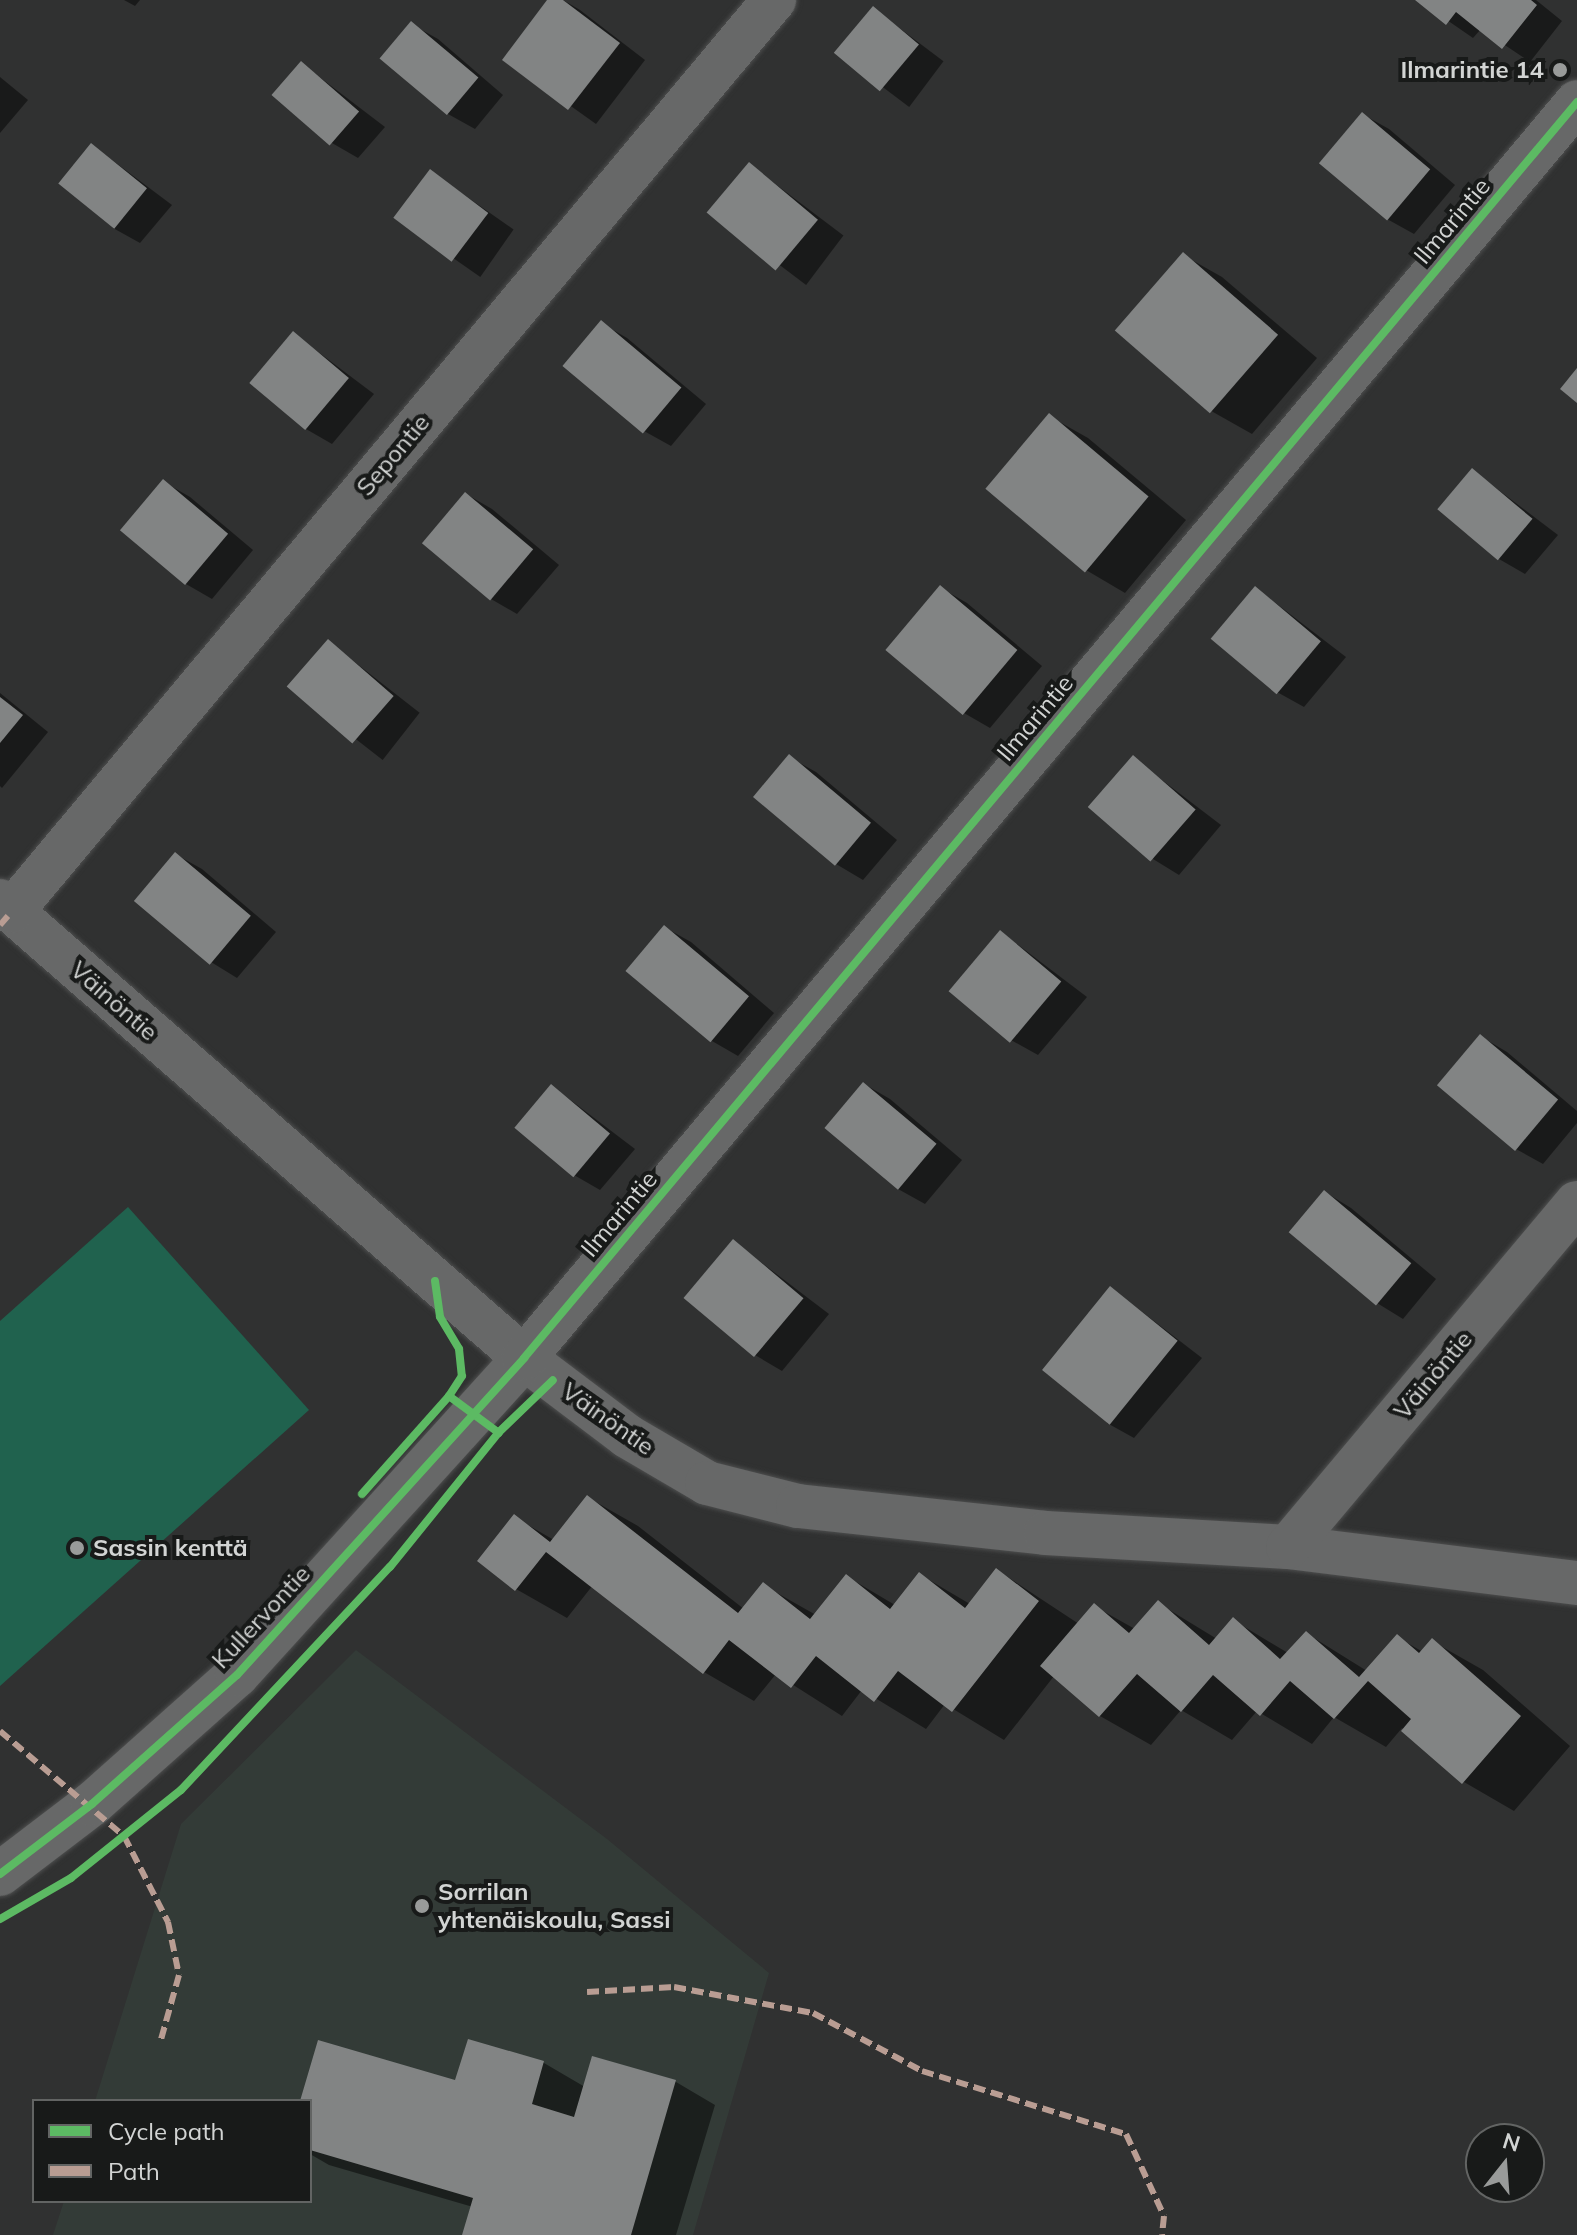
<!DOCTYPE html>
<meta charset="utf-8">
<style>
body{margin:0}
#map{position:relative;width:1577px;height:2235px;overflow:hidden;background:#303131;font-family:Mulish,sans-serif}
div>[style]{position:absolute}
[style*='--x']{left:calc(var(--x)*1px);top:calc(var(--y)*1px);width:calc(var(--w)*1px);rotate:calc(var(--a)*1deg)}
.built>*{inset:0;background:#333b37}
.green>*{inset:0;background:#20624e}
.shadow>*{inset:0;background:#0007;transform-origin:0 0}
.building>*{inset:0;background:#828484;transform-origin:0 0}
.roads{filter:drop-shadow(0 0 2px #4d4e4e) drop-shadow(0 0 2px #4d4e4e)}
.minor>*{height:44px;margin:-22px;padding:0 22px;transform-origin:22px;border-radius:22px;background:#676868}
.quiet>*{height:6px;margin-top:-3px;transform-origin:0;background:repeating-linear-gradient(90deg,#b99d93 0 12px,transparent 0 18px)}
.cycleway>*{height:8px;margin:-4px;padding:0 4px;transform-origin:4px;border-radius:4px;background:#5cba63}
.dots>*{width:22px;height:22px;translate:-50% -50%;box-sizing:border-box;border:4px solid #181a19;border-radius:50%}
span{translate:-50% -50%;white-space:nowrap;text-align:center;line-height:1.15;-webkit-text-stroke:8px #181a19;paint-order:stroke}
.poi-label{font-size:24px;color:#d2d4d3;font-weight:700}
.right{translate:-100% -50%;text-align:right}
.left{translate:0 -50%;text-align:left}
.street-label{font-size:24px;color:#d2d4d3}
.legend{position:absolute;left:32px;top:2099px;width:280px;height:104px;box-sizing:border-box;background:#181a19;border:2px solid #626463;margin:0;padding:10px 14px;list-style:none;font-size:24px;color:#d2d4d3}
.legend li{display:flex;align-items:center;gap:16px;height:40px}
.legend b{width:40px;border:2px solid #626463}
.north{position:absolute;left:1465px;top:2123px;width:80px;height:80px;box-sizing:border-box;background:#181a19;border:2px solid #626463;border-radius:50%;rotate:17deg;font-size:22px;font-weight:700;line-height:32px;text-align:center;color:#d2d4d3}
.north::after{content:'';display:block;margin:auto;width:28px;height:36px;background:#999b9a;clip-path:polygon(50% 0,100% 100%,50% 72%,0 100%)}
</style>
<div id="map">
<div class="built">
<i style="clip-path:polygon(356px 1650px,607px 1839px,769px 1973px,693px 2235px,53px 2235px,64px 2201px,310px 2201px,310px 2101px,95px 2101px,181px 1824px)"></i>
</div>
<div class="green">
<i style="clip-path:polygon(128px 1207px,309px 1410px,0 1686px,0 1321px)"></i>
</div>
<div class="shadow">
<i style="clip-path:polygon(124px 0,140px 0,135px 6px)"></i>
<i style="clip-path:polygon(550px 0,563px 0,580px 10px,645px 60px,596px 124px,505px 59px)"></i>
<i style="clip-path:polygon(1418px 0,1536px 0,1562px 21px,1530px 62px,1481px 29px,1473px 38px)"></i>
<i style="left:874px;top:9px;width:87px;height:57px;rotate:37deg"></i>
<i style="clip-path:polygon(411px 24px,438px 39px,503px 95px,475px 129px,448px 114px,382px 58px)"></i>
<i style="clip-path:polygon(301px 63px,385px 127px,358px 158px,332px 143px)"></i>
<i style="clip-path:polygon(0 77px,28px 100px,0 133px)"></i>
<i style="clip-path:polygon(1362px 114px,1389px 129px,1455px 185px,1414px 234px,1387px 219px)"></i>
<i style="clip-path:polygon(92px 145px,172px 205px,140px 243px,113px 228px)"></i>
<i style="left:750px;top:165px;width:117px;height:62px;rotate:37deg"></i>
<i style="left:430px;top:171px;width:102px;height:58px;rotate:35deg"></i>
<i style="clip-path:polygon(1183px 255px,1222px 277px,1317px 358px,1252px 434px,1213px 412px,1118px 332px)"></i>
<i style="clip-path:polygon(601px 323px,627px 338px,706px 404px,671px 446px,644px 431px)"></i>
<i style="clip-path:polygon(293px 333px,374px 394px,332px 444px,306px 429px)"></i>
<i style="clip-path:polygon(1049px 416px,1088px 438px,1186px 520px,1125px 593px,1086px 570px)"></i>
<i style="clip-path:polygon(1472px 470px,1558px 535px,1525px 574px,1499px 559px)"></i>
<i style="clip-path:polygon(164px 482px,190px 497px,253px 550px,212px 599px,186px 584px)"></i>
<i style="clip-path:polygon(466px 494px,492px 509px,559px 565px,517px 614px,491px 599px)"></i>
<i style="clip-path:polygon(941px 588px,967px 603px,1042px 666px,990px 728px,964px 713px,889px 649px)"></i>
<i style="clip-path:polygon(1256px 588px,1346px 657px,1304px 707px,1277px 692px)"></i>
<i style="left:329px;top:642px;width:115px;height:60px;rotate:38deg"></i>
<i style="clip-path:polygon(0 693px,48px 732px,2px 788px,0 786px)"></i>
<i style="clip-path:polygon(789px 757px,816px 772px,897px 840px,863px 880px,836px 864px,756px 797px)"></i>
<i style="clip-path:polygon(1133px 758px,1221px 825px,1179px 875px,1153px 859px)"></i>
<i style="clip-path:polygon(175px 854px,202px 869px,276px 932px,237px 978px,211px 962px)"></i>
<i style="clip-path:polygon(664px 927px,691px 942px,774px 1013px,738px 1056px,712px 1041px,628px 970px)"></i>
<i style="clip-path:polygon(1001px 932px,1087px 997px,1038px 1055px,1011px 1040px)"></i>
<i style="clip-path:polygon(1480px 1036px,1507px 1052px,1577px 1111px,1577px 1123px,1543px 1164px,1516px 1149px)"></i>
<i style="clip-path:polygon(864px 1084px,890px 1099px,962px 1160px,925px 1204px,898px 1189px)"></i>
<i style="clip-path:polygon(552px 1086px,635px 1149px,600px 1190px,574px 1175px)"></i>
<i style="clip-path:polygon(1325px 1192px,1351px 1208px,1436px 1279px,1403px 1319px,1377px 1303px)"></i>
<i style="clip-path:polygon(733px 1241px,829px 1314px,782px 1371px,755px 1355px)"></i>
<i style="clip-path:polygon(1111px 1288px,1202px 1358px,1134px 1438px,1107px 1423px)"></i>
<i style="clip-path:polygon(587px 1497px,638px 1526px,744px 1609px,763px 1585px,816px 1615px,846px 1576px,895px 1605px,919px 1574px,970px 1604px,997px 1570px,1079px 1624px,1094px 1606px,1135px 1629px,1158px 1603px,1217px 1639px,1233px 1620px,1288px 1653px,1306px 1633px,1367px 1671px,1397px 1637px,1423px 1652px,1432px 1641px,1483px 1670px,1570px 1746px,1514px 1811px,1464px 1782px,1402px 1728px,1386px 1747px,1334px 1717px,1312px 1744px,1257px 1711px,1232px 1740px,1181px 1710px,1151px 1745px,1100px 1716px,1054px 1676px,1004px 1740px,945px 1704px,926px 1729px,862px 1690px,842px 1716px,776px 1674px,754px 1701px,704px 1672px,593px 1585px,567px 1618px,516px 1589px,514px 1517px,554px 1540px)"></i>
<i style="clip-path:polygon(469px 2042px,544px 2063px,585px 2087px,593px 2058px,676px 2082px,715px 2105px,676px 2235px,464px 2235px,473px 2207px,329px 2165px,310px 2154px,310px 2101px,302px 2101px,457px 2083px)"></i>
</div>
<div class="building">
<i style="clip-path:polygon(547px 0,563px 0,620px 43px,568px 110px,502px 60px)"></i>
<i style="clip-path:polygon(1415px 0,1531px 0,1537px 5px,1502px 49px,1456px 12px,1446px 25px)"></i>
<i style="left:873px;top:6px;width:60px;height:61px;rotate:40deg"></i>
<i style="left:411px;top:21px;width:88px;height:49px;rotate:40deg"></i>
<i style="left:301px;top:61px;width:77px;height:45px;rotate:41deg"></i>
<i style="left:1362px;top:112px;width:89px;height:67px;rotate:40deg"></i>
<i style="left:91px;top:143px;width:72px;height:52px;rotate:39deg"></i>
<i style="left:749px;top:162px;width:90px;height:66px;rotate:40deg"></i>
<i style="left:430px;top:169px;width:73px;height:61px;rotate:37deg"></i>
<i style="left:1183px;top:252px;width:126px;height:104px;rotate:41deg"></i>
<i style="left:601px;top:320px;width:105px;height:60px;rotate:40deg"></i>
<i style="left:293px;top:331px;width:73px;height:68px;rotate:40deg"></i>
<i style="clip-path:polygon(1577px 368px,1577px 403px,1560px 389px)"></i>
<i style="left:1049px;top:413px;width:130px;height:99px;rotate:40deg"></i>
<i style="left:1472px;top:468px;width:79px;height:54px;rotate:40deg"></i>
<i style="left:163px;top:479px;width:85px;height:67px;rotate:40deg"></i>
<i style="left:465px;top:492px;width:89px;height:67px;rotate:40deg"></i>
<i style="left:940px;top:585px;width:101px;height:85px;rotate:40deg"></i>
<i style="left:1255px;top:586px;width:86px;height:69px;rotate:40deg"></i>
<i style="left:328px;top:639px;width:87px;height:63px;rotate:41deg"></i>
<i style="clip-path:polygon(0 697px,23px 715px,0 743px)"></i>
<i style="left:789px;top:754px;width:107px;height:56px;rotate:40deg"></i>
<i style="left:1133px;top:755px;width:83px;height:69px;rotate:41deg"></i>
<i style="left:175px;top:852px;width:99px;height:64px;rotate:40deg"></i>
<i style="left:664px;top:925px;width:111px;height:60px;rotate:40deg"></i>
<i style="left:1000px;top:930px;width:80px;height:80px;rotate:40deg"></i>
<i style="left:1480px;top:1034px;width:102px;height:67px;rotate:40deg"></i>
<i style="left:863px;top:1082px;width:96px;height:60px;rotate:40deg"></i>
<i style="left:551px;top:1084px;width:77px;height:57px;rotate:40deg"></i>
<i style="left:1324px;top:1190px;width:114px;height:55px;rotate:40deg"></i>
<i style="left:733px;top:1239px;width:92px;height:77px;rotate:40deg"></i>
<i style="left:1110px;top:1286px;width:87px;height:108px;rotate:39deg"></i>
<i style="clip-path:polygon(587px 1495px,738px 1613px,763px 1582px,810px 1619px,846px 1574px,890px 1609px,919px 1572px,965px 1608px,996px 1568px,1039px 1601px,952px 1712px,898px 1671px,874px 1702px,816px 1656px,791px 1688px,729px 1640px,703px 1674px,546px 1552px,515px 1591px,477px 1561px,514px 1514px,550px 1542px)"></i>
<i style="clip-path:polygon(1158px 1600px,1209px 1645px,1233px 1617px,1280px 1659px,1306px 1631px,1359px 1677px,1397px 1634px,1419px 1653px,1432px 1638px,1521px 1716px,1462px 1784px,1401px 1731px,1411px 1719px,1368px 1681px,1334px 1719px,1290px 1681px,1260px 1716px,1213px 1675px,1181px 1712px,1137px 1674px,1099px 1717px,1040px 1666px,1094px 1603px,1129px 1633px)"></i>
<i style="clip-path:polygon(468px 2039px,544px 2061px,532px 2104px,574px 2117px,592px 2056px,676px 2080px,631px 2235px,462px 2235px,473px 2198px,310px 2150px,310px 2101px,300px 2101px,318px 2040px,455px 2080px)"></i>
</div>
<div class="roads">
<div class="minor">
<i style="--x:0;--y:901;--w:695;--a:41.09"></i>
<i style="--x:524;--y:1358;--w:129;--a:37.1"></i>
<i style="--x:627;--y:1436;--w:93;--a:30.4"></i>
<i style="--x:707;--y:1483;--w:94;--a:14.2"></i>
<i style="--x:798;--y:1506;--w:249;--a:6.2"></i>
<i style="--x:1046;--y:1533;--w:242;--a:3.3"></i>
<i style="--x:1288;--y:1547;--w:291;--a:7.1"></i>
<i style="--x:12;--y:911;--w:1188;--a:-50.09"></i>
<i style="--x:1288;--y:1547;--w:449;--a:-50"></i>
<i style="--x:0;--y:1874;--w:116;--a:-37.3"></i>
<i style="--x:92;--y:1804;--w:194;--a:-41.7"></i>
<i style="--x:237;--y:1675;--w:428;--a:-47.8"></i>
<i style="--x:524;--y:1358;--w:1639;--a:-50.02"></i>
</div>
</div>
<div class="quiet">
<i style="--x:0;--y:925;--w:18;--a:-49"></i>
<i style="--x:0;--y:1731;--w:162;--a:40.3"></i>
<i style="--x:124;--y:1836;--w:97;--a:62.9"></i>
<i style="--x:168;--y:1922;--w:54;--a:78.3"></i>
<i style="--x:179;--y:1975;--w:71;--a:105.6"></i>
<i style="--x:587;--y:1992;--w:87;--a:-3.3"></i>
<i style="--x:674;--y:1987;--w:141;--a:10.6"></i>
<i style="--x:813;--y:2013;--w:123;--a:28"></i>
<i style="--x:922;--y:2071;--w:214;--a:17.2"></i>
<i style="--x:1126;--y:2134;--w:90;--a:65.1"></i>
<i style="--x:1164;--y:2216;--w:19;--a:96"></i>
</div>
<div class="cycleway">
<i style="--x:435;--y:1281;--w:36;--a:82"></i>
<i style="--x:440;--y:1317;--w:37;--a:59"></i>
<i style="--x:459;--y:1349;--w:27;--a:84"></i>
<i style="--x:462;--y:1376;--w:24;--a:123"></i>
<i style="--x:449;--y:1396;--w:62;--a:36.5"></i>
<i style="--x:362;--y:1494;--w:131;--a:-48.4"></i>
<i style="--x:0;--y:1874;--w:116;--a:-37.3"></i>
<i style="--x:92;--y:1804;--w:194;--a:-41.7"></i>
<i style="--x:237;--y:1675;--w:428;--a:-47.8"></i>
<i style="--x:524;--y:1358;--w:1639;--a:-50.02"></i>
<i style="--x:0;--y:1919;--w:82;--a:-30"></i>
<i style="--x:71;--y:1878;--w:141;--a:-38.7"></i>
<i style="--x:181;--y:1790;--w:306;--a:-46.9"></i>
<i style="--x:390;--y:1567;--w:172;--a:-51.1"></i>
<i style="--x:498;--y:1433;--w:76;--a:-43.9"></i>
</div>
<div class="dots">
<i style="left:1560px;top:70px;background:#999b9a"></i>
<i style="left:77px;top:1548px;background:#999b9a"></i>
<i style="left:422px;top:1906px;background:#999b9a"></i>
</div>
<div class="poi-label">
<span class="right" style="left:1544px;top:70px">Ilmarintie 14</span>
<span class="left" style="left:93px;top:1548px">Sassin kenttä</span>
<span class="left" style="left:438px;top:1906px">Sorrilan<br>yhtenäiskoulu, Sassi</span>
</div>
<div class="street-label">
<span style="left:1452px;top:221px;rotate:-50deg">Ilmarintie</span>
<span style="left:393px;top:455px;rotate:-50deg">Sepontie</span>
<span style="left:1035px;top:718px;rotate:-50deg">Ilmarintie</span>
<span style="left:114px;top:1001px;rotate:41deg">Väinöntie</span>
<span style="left:619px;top:1214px;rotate:-50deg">Ilmarintie</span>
<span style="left:1433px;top:1375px;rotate:-50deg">Väinöntie</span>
<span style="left:608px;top:1419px;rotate:35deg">Väinöntie</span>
<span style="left:261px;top:1617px;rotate:-47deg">Kullervontie</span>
</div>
<ul class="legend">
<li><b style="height:10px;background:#5cba63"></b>Cycle path</li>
<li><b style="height:10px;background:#b99d93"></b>Path</li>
</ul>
<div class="north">N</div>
</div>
